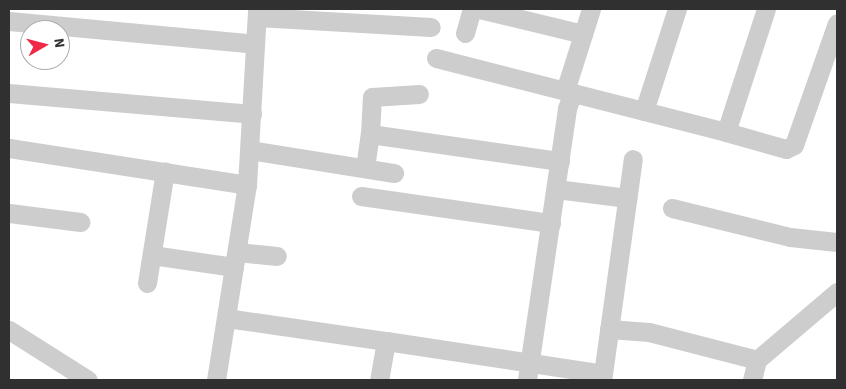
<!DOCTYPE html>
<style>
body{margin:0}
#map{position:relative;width:846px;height:389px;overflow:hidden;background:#fff;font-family:"Source Sans 3",sans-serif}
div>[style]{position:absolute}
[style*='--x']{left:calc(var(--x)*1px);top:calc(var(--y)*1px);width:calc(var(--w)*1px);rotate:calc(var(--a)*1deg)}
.minor>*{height:19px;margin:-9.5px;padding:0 9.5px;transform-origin:9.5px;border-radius:9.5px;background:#cdcdcd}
span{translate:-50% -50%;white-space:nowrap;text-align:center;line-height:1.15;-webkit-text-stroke:5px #fff;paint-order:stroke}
.frame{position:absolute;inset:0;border:10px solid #303030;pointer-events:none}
.north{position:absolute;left:20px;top:20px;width:50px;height:50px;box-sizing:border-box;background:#fff;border:1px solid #acacac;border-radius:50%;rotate:82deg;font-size:14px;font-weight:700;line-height:20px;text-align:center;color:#303030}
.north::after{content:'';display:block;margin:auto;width:18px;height:22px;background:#f02947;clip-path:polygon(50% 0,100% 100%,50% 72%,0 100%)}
</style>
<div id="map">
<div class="minor">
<i style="--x:479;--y:9;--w:107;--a:13.5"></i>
<i style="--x:257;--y:17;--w:174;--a:3.3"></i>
<i style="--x:9;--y:21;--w:247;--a:5.3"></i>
<i style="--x:465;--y:33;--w:25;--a:-74"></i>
<i style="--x:436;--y:58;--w:299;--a:14.3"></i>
<i style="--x:726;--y:132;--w:129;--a:-72"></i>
<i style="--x:565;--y:91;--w:86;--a:-72.4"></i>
<i style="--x:9;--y:93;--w:244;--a:4.9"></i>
<i style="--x:644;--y:111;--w:107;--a:-72.1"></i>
<i style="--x:726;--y:132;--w:62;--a:15.8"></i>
<i style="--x:786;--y:149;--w:9;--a:-27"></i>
<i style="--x:794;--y:145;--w:129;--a:-70.6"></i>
<i style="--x:370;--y:134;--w:37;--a:-87"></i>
<i style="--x:372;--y:97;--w:47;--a:-3.7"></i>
<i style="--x:9;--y:148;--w:241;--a:8.8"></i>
<i style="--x:250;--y:150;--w:146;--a:9.1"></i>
<i style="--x:365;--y:168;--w:34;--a:-82"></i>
<i style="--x:370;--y:134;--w:192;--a:8.1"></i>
<i style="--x:556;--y:189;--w:72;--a:7.2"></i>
<i style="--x:361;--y:196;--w:192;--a:8.1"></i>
<i style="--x:672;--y:208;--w:122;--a:13.8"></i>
<i style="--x:790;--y:237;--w:47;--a:6.1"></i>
<i style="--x:9;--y:213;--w:72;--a:7.2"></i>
<i style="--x:237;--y:252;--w:40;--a:5.7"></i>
<i style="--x:152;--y:255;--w:83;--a:8.3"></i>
<i style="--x:147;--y:283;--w:113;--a:-80.9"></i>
<i style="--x:226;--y:318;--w:162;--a:8.2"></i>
<i style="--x:386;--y:341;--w:40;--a:100"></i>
<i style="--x:609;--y:329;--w:40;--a:4.3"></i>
<i style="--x:649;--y:332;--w:112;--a:14.5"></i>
<i style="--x:757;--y:360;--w:21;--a:104"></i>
<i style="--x:9;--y:330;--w:93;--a:32.3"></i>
<i style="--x:386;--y:341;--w:219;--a:8.6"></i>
<i style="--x:603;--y:374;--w:6;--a:99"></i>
<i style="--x:757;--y:360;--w:105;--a:-40.4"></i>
<i style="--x:603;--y:374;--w:217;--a:-82.1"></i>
<i style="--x:216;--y:380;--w:197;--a:-81"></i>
<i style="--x:247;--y:185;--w:176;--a:-86.7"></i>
<i style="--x:527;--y:380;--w:275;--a:-81.6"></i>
<i style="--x:567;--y:108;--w:16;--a:-68"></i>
</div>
<div class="frame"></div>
<div class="north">N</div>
</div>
